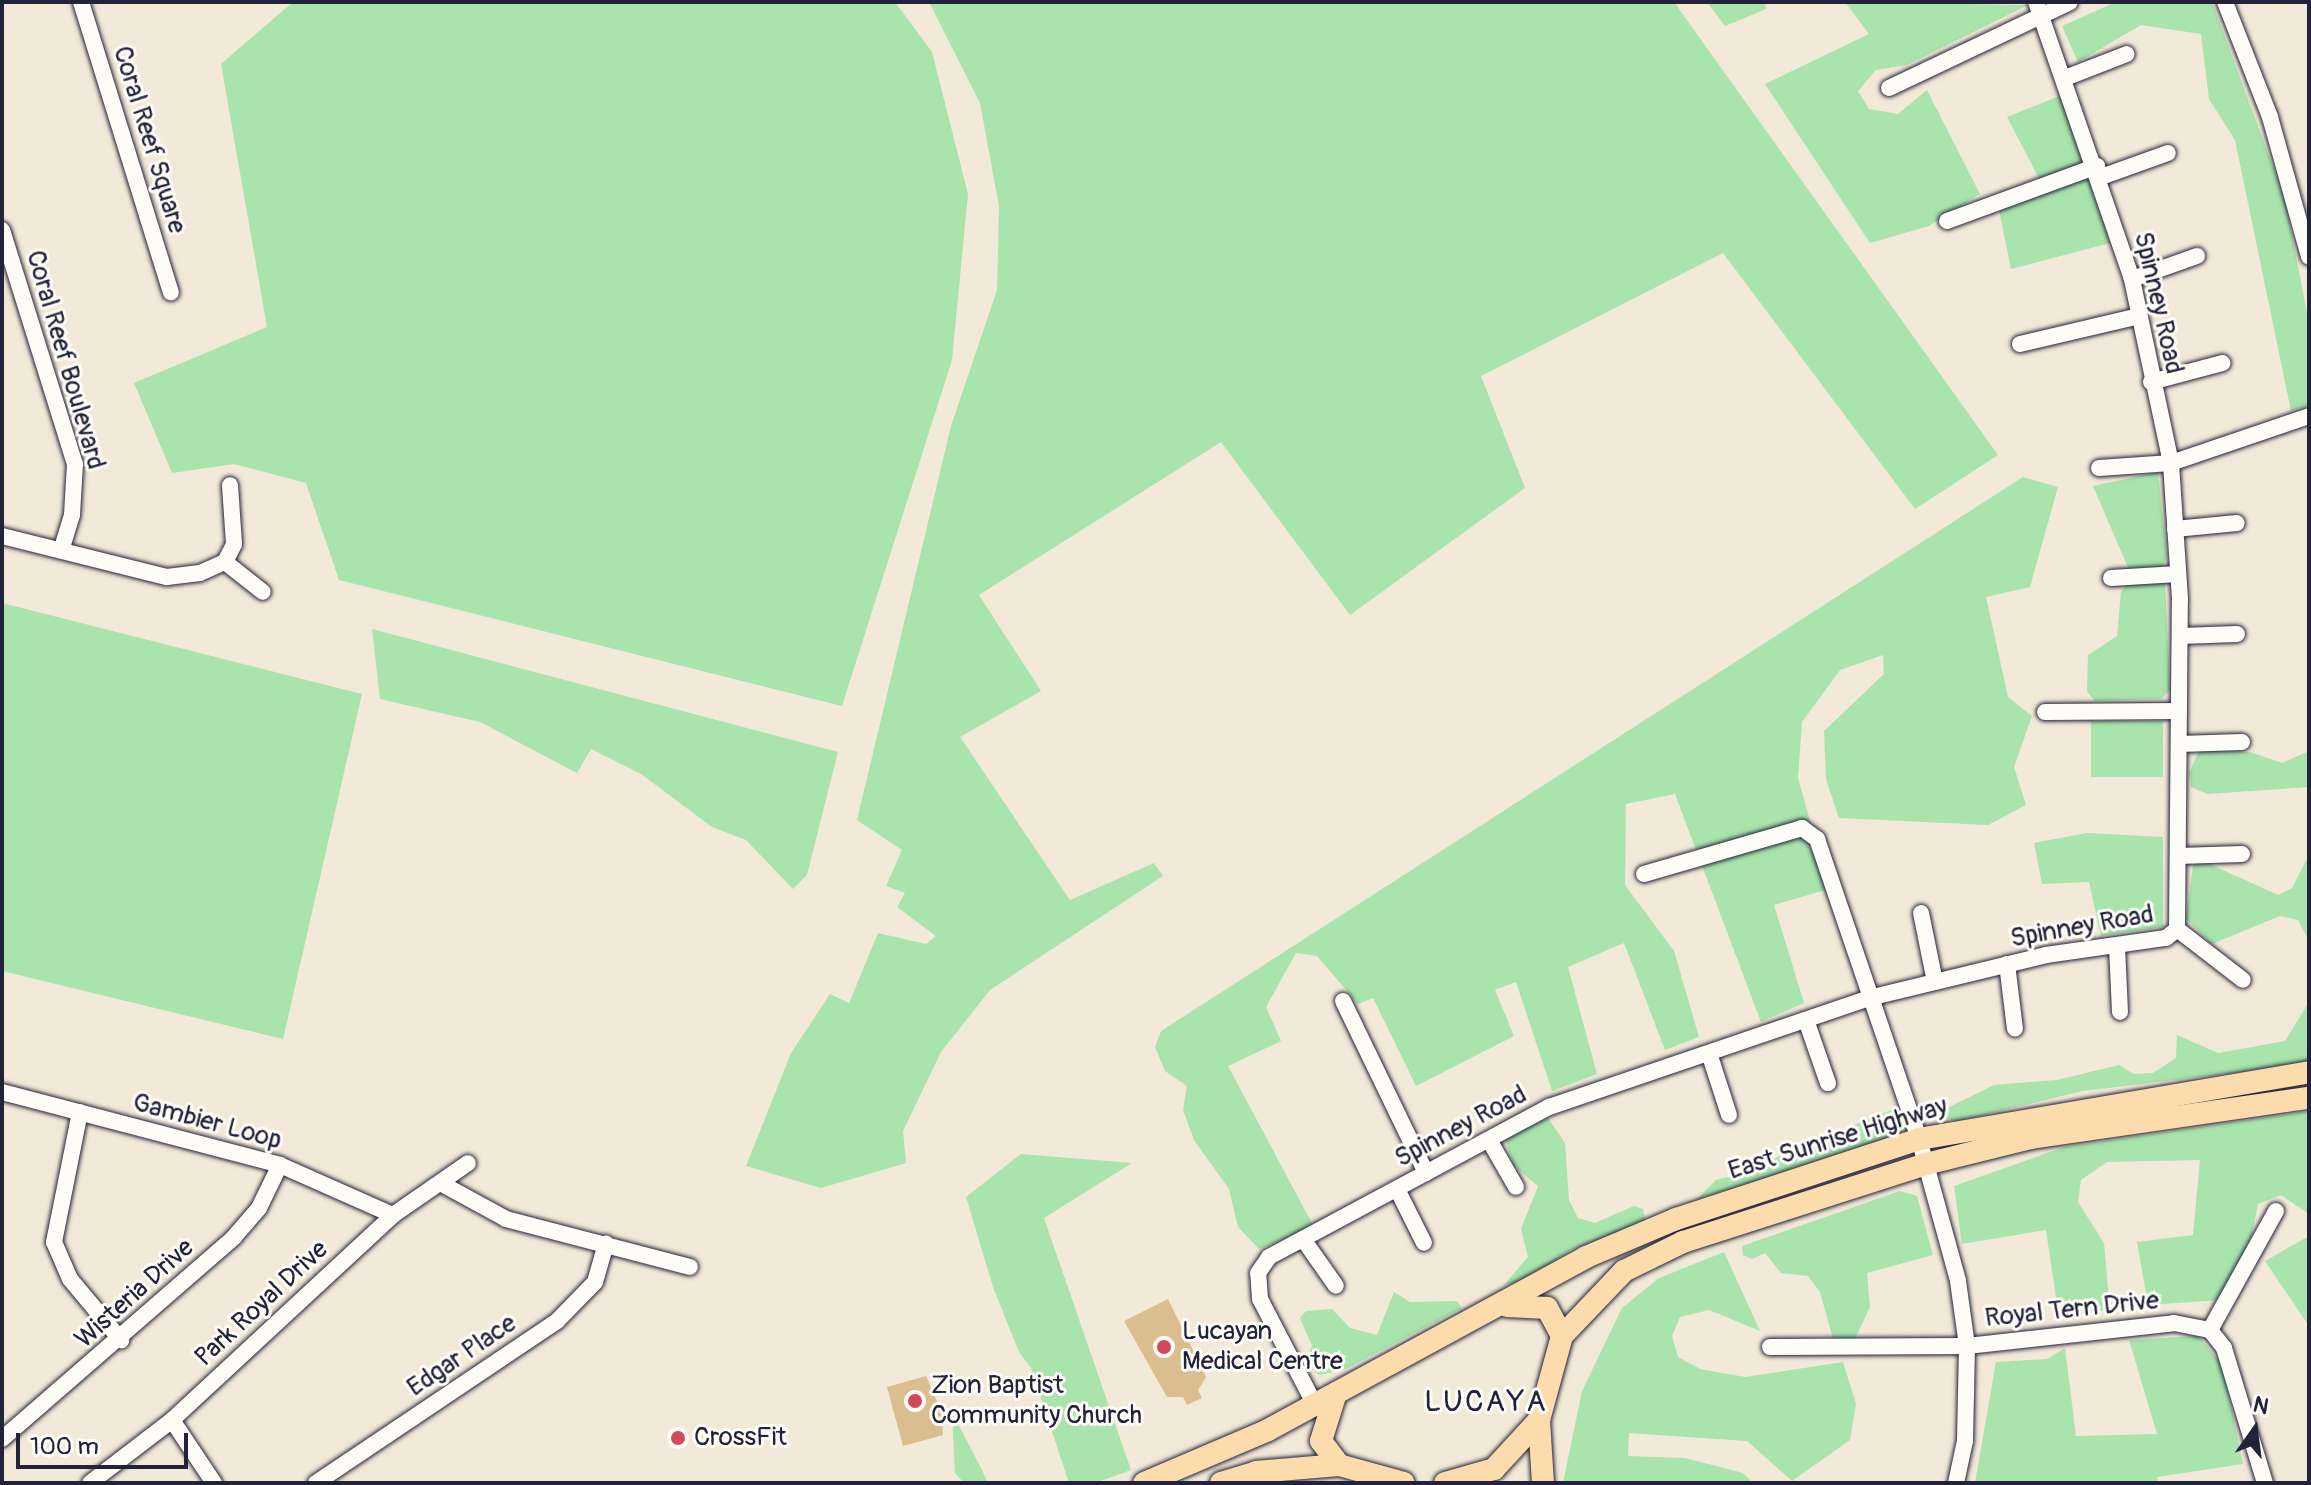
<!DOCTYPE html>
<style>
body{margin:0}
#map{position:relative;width:2311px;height:1485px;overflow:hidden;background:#f3e9d8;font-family:Pangolin,sans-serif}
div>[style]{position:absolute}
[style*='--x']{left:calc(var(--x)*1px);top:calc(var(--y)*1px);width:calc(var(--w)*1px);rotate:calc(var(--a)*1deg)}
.green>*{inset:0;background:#a8e4ab;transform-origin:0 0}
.building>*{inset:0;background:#dbbe8f}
.roads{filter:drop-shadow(0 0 2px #22223b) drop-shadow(0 0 2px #22223b)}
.minor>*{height:16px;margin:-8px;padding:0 8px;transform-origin:8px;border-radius:8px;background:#fdfcf7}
.major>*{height:22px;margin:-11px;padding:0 11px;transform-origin:11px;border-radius:11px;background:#fcdcac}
.dots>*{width:22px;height:22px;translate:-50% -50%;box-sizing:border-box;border:4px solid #fdfcf7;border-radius:50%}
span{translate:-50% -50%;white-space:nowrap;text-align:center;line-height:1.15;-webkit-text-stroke:6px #fdfcf7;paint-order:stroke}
.street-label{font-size:26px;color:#22223b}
.poi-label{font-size:26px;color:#22223b}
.left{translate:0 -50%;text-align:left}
.quarter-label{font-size:30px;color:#22223b;letter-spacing:2px}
.frame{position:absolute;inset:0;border:4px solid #22223b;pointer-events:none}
.north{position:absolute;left:2215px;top:1389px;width:80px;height:80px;-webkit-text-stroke:6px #fdfcf7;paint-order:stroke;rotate:14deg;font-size:22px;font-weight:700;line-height:32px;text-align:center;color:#22223b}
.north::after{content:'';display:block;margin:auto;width:28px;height:36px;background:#22223b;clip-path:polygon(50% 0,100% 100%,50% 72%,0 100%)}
.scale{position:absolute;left:16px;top:1433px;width:172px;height:36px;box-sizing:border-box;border:4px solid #22223b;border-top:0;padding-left:10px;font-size:24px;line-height:28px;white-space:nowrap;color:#22223b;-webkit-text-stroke:6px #fdfcf7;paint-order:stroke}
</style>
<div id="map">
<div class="green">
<i style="clip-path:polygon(293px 2px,895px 2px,932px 52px,968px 194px,952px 360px,842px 706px,339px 580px,306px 483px,234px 464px,172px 473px,134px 383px,267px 327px,221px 64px)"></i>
<i style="clip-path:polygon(929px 2px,1674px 2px,1998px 455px,1915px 509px,1723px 253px,1481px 376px,1525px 488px,1350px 615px,1221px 442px,979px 595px,1041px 691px,960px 737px,1070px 900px,1154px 863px,1163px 876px,990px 990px,941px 1052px,903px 1131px,906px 1163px,821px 1188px,746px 1166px,791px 1053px,830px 994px,849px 1003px,878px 933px,926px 944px,936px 936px,897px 907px,905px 893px,886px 886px,902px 850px,857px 820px,951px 426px,997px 290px,999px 206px,980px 103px)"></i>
<i style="clip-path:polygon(1707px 2px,1765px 2px,1766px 9px,1725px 26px)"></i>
<i style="clip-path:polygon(1845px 2px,2028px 5px,1907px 65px,1876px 70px,1858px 91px,1869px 109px,1898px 114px,1927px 90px,1980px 194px,1929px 226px,1870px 243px,1765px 84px,1869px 34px)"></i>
<i style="clip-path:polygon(2116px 2px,2212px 2px,2285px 199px,2309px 323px,2309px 405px,2291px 411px,2235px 140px,2209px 99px,2201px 34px,2141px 25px,2078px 62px,2062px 26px)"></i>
<i style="clip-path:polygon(2062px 95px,2114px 242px,2011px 269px,1998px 205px,2045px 190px,2007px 117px)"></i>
<i style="clip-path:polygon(2158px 472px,2167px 558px,2161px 569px,2130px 572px,2093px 486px)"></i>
<i style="clip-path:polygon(2023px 477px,2058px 487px,2030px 587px,1986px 597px,2008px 697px,2032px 716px,2014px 767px,2026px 805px,1988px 825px,1839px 818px,1826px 779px,1824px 731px,1884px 674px,1883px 655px,1840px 670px,1802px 722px,1798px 778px,1829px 889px,1774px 905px,1804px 1003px,1761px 1022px,1675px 794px,1626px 804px,1625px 885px,1674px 951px,1699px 1037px,1665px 1050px,1624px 943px,1568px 967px,1597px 1074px,1552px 1091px,1516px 982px,1495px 990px,1514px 1036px,1416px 1086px,1373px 998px,1358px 1004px,1317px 956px,1296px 953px,1266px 1007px,1281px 1041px,1228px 1066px,1314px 1227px,1259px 1249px,1238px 1227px,1229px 1189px,1194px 1140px,1183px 1110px,1187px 1086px,1165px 1071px,1155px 1047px,1161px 1031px)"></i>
<i style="clip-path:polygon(2165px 580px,2170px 690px,2161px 699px,2095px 701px,2087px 692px,2088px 655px,2117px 636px,2121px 592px,2129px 582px)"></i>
<i style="clip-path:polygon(2px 603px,362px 694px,283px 1039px,2px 971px)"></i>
<i style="clip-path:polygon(372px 629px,838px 752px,807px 875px,793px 889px,746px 840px,712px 827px,641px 774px,591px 749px,577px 773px,480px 722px,380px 699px)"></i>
<i style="left:2163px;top:721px;width:56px;height:72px;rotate:90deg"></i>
<i style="clip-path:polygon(2207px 750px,2250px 752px,2282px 763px,2309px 751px,2309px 787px,2208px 794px,2191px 787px,2189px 773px,2198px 753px)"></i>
<i style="clip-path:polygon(2087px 833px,2163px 837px,2163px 927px,2101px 936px,2089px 882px,2042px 884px,2034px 843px)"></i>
<i style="clip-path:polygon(2309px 855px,2309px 941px,2298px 920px,2280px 916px,2212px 944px,2186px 919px,2194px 857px,2278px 895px,2292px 888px)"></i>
<i style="clip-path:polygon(2309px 1002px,2309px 1064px,2083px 1091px,1958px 1121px,1931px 1116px,1994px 1085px,2057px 1080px,2119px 1065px,2134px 1074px,2153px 1073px,2176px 1058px,2177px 1035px,2218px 1053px,2285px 1041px)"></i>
<i style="clip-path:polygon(1894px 1109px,1902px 1114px,1903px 1137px,1697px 1199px,1716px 1180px,1762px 1169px,1780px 1155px)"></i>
<i style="clip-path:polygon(2309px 1111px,2309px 1214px,2281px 1195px,2258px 1204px,2251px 1239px,2220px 1300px,2148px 1305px,2137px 1242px,2193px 1235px,2200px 1160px,2107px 1162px,2081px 1180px,2078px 1202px,2104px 1243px,2109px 1300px,2102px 1311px,2059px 1318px,2046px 1230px,1962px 1244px,1954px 1186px,2064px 1147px)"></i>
<i style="clip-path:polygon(1548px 1118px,1565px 1143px,1569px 1200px,1578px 1218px,1595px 1223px,1634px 1206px,1643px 1209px,1646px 1223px,1571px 1250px,1524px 1281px,1504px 1285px,1528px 1257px,1521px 1229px,1538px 1186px,1514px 1166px,1505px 1138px)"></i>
<i style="clip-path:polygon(1021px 1154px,1132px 1163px,1044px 1218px,1131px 1470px,1095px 1483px,1069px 1483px,1031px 1368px,1019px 1352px,993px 1287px,966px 1197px)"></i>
<i style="clip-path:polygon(1900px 1191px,1917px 1196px,1933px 1255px,1867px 1273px,1870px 1307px,1854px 1341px,1833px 1339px,1820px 1292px,1808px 1276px,1781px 1273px,1765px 1253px,1752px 1259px,1743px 1255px,1742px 1246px)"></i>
<i style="clip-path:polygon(2309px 1236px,2309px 1326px,2265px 1261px)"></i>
<i style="clip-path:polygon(1724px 1252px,1760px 1331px,1709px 1310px,1680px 1317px,1672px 1336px,1678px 1357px,1700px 1369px,1745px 1377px,1843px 1362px,1856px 1404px,1850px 1440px,1792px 1481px,1747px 1441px,1629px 1433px,1628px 1456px,1685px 1458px,1743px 1473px,1753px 1483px,1563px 1483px,1582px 1391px,1622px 1308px,1659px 1278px)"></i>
<i style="clip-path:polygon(1394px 1292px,1410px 1302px,1457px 1301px,1462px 1308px,1346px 1369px,1319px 1375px,1305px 1363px,1312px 1346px,1300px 1318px,1306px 1311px,1332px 1309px,1350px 1328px,1377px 1335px)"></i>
<i style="clip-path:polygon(2198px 1336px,2222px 1364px,2243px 1464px,2157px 1477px,2158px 1483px,1975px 1483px,1996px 1362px,2047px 1359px,2065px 1348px,2076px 1436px,2157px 1434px,2129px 1340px)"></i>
<i style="clip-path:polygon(952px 1412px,981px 1468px,988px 1483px,964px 1483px,955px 1473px)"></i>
</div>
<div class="building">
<i style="clip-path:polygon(1168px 1299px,1206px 1377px,1198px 1390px,1202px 1398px,1187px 1405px,1183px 1397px,1167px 1397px,1124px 1321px)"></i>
<i style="clip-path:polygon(926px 1376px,942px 1413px,943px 1435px,903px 1446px,887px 1387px)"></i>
</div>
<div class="roads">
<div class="minor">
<i style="--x:81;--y:2;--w:304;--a:72.8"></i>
<i style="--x:2225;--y:2;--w:123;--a:68.6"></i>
<i style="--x:2270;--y:117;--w:145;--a:74.4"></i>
<i style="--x:2065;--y:78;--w:66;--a:-21.2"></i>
<i style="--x:1889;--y:88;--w:200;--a:-25.4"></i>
<i style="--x:2101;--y:177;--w:71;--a:-19.7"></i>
<i style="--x:1947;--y:221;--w:160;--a:-20.1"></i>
<i style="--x:2;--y:230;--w:245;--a:72.7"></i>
<i style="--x:75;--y:464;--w:51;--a:93.4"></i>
<i style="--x:72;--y:515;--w:37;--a:107"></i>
<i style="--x:2132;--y:279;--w:69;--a:-19.5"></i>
<i style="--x:2020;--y:344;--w:122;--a:-13.2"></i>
<i style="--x:2151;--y:382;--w:74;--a:-14.8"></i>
<i style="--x:2099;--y:468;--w:72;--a:-4"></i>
<i style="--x:2171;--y:463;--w:146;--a:-18.8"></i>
<i style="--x:2175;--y:529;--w:62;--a:-5.5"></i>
<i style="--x:2;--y:536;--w:170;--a:14"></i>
<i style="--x:167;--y:577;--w:33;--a:-7"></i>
<i style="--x:200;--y:573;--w:27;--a:-24"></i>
<i style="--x:225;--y:562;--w:20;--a:-63"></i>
<i style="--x:234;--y:544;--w:59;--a:-93.9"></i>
<i style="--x:225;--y:562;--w:48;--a:38.3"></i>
<i style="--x:2111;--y:578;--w:67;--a:-3.4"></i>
<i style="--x:2180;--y:636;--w:57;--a:-2"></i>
<i style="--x:2045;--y:712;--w:134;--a:-0.4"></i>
<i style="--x:2179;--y:744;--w:63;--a:-1.8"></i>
<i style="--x:2178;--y:856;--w:64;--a:-1.8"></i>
<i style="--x:1644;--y:874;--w:165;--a:-16.2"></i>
<i style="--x:1802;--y:828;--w:19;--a:36"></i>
<i style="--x:1817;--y:839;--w:317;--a:71.2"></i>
<i style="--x:1919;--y:1139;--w:147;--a:74.6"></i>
<i style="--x:1958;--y:1281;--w:66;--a:82.1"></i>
<i style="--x:1967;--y:1346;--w:95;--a:91.2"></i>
<i style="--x:1965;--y:1441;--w:43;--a:102.1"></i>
<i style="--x:1921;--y:913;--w:70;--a:78.5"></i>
<i style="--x:2177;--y:929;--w:83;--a:37.7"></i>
<i style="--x:2117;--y:946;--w:66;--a:87.4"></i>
<i style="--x:2007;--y:964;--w:65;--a:83"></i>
<i style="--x:1343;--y:1001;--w:191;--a:64.2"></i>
<i style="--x:1806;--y:1020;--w:67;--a:70.8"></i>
<i style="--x:1709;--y:1053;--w:65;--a:72.1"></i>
<i style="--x:2;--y:1092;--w:287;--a:14.7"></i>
<i style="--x:280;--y:1165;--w:124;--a:23.9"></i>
<i style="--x:80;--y:1112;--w:133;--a:101.3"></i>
<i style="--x:54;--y:1242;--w:40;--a:66.6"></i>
<i style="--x:70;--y:1279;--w:80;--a:50.1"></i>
<i style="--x:1489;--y:1140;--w:54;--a:60.1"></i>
<i style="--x:444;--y:1185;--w:71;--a:28.7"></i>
<i style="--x:506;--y:1219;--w:190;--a:14.6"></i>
<i style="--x:1397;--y:1189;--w:60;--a:63.4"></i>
<i style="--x:1303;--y:1239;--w:57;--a:54.9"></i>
<i style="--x:2210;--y:1330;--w:136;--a:-61"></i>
<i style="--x:1770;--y:1347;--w:197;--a:-0.3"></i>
<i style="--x:1967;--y:1346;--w:208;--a:-6.3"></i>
<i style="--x:2174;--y:1323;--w:37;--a:11"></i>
<i style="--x:2210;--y:1330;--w:23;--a:52"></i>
<i style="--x:2224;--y:1348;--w:141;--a:73.1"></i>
<i style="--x:1315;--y:1405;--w:119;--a:-117.4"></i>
<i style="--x:1260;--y:1299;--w:26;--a:-94"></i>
<i style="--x:1258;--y:1273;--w:19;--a:-55"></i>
<i style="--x:1269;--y:1257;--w:318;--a:-28.2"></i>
<i style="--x:1549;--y:1107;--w:342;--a:-18.8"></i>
<i style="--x:1873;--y:997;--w:178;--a:-13.6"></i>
<i style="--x:2046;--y:955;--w:121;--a:-8.1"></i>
<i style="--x:2166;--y:938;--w:14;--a:-39"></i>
<i style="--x:2177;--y:929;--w:330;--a:-89.5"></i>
<i style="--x:2180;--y:599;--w:136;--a:-93.8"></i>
<i style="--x:2171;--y:463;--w:188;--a:-102"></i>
<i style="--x:2132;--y:279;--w:293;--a:-109.1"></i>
<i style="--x:172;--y:1420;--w:76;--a:56.3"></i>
<i style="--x:2;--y:1439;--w:308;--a:-41"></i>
<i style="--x:234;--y:1237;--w:38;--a:-49"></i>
<i style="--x:259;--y:1208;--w:48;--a:-64"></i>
<i style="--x:90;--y:1483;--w:103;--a:-37.5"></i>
<i style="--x:172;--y:1420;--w:301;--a:-42.8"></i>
<i style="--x:393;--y:1215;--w:91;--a:-34.7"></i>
<i style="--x:316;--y:1483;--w:290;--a:-33.9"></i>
<i style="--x:557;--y:1321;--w:54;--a:-45.7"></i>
<i style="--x:595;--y:1282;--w:40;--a:-74"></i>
</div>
<div class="major">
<i style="--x:1562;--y:1336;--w:90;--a:-46.4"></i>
<i style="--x:1624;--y:1271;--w:66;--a:-26.2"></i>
<i style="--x:1683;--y:1242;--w:255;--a:-17.8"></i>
<i style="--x:1926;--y:1164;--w:107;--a:-14"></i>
<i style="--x:2030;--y:1138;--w:282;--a:-8.2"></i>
<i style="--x:1336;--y:1393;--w:50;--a:107.4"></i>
<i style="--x:1321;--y:1441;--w:30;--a:53"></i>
<i style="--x:1539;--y:1420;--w:63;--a:86.4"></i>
<i style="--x:1144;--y:1483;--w:135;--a:-23.1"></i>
<i style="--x:1268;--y:1430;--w:362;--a:-28.5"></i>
<i style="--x:1586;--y:1257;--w:98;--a:-22.9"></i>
<i style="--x:1676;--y:1219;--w:256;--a:-18.2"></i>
<i style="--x:1919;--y:1139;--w:396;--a:-9.7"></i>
<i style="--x:1221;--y:1483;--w:37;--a:-17"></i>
<i style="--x:1256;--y:1472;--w:83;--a:-4.8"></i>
<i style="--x:1339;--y:1465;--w:67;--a:15.5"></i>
<i style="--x:1445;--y:1483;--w:51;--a:-15.9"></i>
<i style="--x:1494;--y:1469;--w:67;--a:-47.4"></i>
<i style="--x:1539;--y:1420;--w:87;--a:-74.7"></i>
<i style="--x:1562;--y:1336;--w:32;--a:-118"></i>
<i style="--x:1547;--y:1308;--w:40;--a:-177.1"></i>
</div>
</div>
<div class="dots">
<i style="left:1164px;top:1347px;background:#d1495b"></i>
<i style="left:915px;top:1401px;background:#d1495b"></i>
<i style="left:678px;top:1438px;background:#d1495b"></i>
</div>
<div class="street-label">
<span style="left:149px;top:140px;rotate:73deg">Coral Reef Square</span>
<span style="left:2158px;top:303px;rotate:77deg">Spinney Road</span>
<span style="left:65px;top:360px;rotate:74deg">Coral Reef Boulevard</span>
<span style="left:2082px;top:927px;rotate:-10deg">Spinney Road</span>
<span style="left:207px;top:1122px;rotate:15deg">Gambier Loop</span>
<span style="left:1461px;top:1127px;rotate:-28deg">Spinney Road</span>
<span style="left:1838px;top:1139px;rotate:-17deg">East Sunrise Highway</span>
<span style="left:135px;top:1294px;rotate:-42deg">Wisteria Drive</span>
<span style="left:262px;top:1304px;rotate:-43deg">Park Royal Drive</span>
<span style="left:2072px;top:1310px;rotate:-6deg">Royal Tern Drive</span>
<span style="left:462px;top:1356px;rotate:-34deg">Edgar Place</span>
</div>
<div class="poi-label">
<span class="left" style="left:1182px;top:1347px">Lucayan<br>Medical Centre</span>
<span class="left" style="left:931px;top:1401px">Zion Baptist<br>Community Church</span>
<span class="left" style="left:694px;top:1438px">CrossFit</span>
</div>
<div class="quarter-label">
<span style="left:1486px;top:1402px">LUCAYA</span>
</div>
<div class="frame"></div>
<div class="north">N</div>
<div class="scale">100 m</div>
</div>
